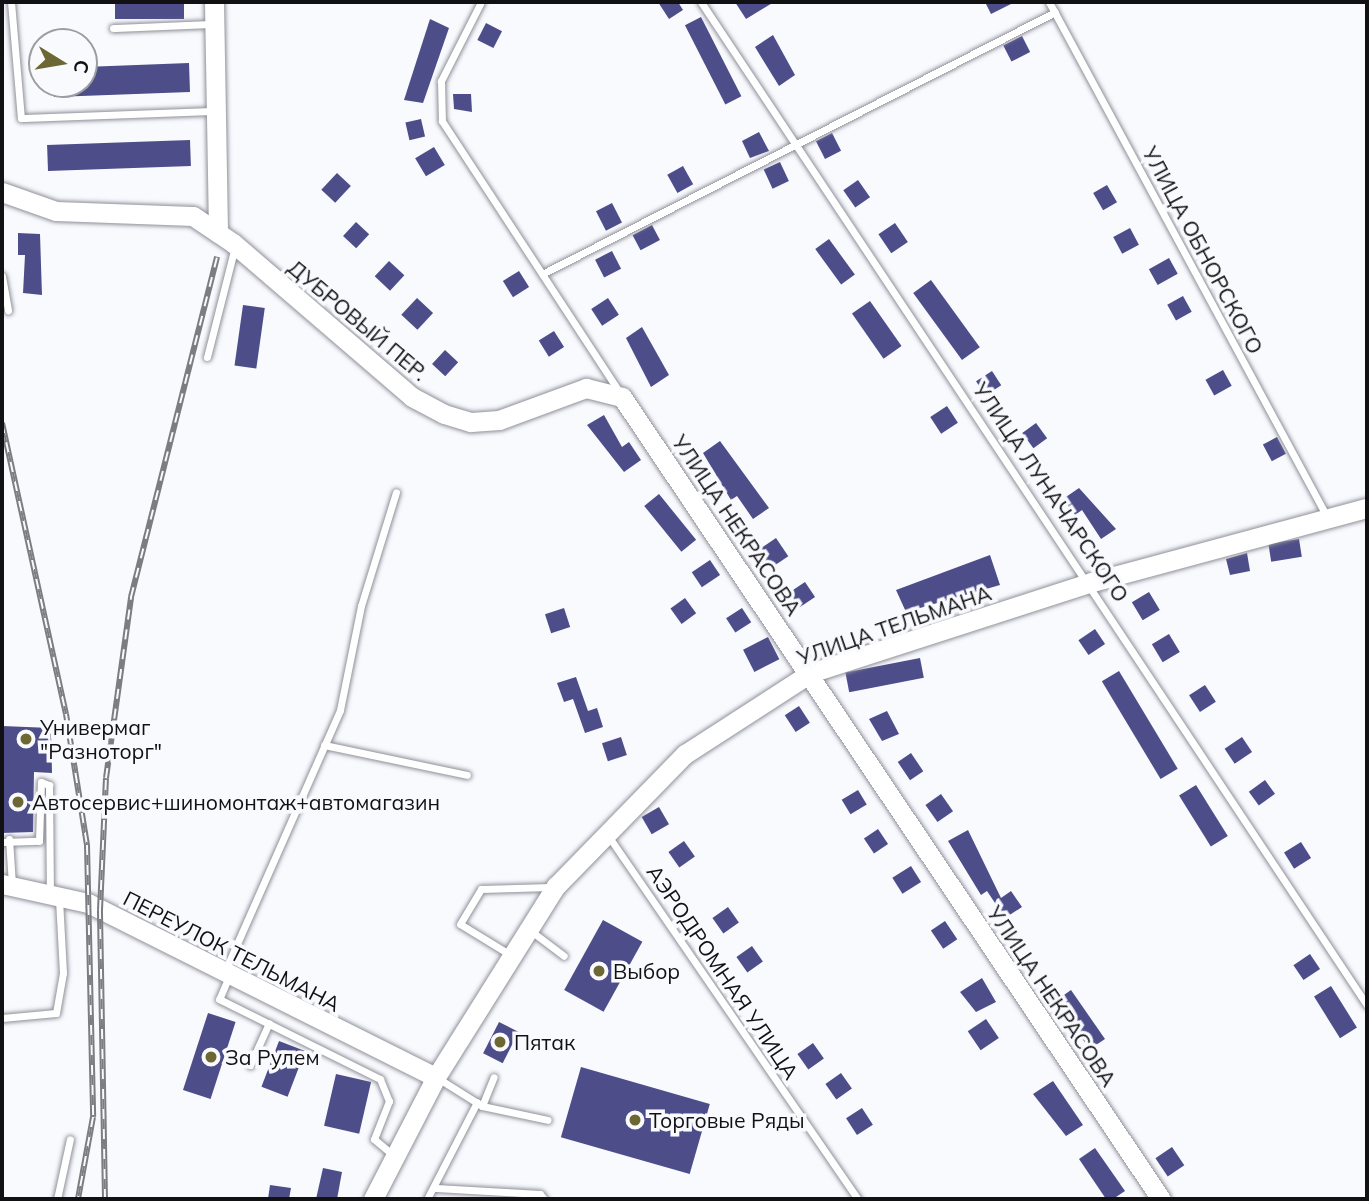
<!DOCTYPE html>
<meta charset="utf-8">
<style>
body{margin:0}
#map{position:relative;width:1369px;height:1201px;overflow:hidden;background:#f9fafe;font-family:Mulish,sans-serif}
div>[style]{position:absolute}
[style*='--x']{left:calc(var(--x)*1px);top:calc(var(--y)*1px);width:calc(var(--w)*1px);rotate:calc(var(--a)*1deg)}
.building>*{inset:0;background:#4d4d8a;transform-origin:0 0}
.roads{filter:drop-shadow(0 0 2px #8f9099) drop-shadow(0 0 2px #8f9099)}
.lane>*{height:7px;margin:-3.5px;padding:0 3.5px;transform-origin:3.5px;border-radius:3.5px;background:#fff}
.secondary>*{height:19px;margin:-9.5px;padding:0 9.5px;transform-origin:9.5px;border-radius:9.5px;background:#fff}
.rail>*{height:6px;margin-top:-3px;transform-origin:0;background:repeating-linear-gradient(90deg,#f9fafe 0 10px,#7c7d80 0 20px);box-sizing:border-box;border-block:2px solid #7c7d80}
.dots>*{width:19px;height:19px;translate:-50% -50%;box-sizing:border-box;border:4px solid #f9fafe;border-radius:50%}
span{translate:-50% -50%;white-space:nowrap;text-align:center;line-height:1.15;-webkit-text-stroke:7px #f9fafe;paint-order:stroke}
.street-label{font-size:21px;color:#111114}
.poi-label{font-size:21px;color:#111114}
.left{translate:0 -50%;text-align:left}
.frame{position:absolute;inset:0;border:4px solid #111114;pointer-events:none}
.north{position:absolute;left:28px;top:28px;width:70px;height:70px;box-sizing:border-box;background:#f9fafe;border:2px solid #9c9da0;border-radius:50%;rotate:101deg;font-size:19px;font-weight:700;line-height:28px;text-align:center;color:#111114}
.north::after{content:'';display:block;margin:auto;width:24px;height:32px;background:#6d6733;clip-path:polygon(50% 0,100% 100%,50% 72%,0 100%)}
</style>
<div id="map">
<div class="building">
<i style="left:115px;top:2px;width:69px;height:17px"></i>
<i style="clip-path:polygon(658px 2px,678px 2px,683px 10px,669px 19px)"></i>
<i style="clip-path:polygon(735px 2px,774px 2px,746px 19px)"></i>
<i style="clip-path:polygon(985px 2px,1015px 2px,991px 14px)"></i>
<i style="left:701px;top:17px;width:89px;height:18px;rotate:63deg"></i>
<i style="clip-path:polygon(430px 19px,449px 28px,423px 103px,404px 100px)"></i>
<i style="left:486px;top:23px;width:18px;height:19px;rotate:27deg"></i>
<i style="clip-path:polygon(773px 35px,795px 75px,779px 86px,755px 47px)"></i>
<i style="left:1022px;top:36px;width:18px;height:21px;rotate:63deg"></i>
<i style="clip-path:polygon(189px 63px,190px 92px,54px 97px,54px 84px,84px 84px,84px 67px)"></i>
<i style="clip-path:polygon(453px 94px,471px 94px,472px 112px,454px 109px)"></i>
<i style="left:421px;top:119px;width:18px;height:16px;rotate:77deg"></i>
<i style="clip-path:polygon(759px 132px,769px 151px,750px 158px,742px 141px)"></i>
<i style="left:832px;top:133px;width:20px;height:18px;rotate:63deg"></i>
<i style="left:190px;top:140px;width:26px;height:143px;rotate:88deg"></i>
<i style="left:434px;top:147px;width:21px;height:22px;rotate:59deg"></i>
<i style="left:780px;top:162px;width:21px;height:18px;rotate:65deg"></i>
<i style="left:683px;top:166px;width:21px;height:18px;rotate:61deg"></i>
<i style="left:337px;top:173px;width:19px;height:23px;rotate:43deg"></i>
<i style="left:858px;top:180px;width:21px;height:18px;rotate:55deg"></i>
<i style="left:1107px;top:185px;width:20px;height:16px;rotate:60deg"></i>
<i style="left:612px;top:203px;width:22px;height:18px;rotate:63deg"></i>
<i style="left:356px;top:222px;width:18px;height:19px;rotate:43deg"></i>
<i style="left:895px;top:223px;width:23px;height:20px;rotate:56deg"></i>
<i style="left:652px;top:225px;width:17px;height:22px;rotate:62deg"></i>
<i style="left:1130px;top:228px;width:19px;height:19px;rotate:62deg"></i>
<i style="clip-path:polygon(18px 233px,40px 234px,42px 295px,23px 293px,25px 255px,18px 255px)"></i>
<i style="left:829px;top:239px;width:44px;height:17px;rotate:54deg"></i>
<i style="left:612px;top:251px;width:20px;height:19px;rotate:63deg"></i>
<i style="left:1169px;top:258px;width:18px;height:23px;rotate:61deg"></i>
<i style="left:389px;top:261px;width:21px;height:21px;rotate:43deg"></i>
<i style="left:519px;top:271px;width:19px;height:19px;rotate:58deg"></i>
<i style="left:931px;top:280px;width:83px;height:22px;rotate:54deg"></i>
<i style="left:1183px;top:296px;width:18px;height:18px;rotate:61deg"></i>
<i style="left:417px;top:298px;width:22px;height:23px;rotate:43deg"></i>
<i style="left:608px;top:298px;width:20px;height:20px;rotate:57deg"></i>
<i style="left:870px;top:301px;width:55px;height:22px;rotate:55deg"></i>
<i style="left:243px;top:305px;width:22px;height:61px;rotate:8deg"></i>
<i style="clip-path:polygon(642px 327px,669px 375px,651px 387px,626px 338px)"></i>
<i style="left:554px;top:331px;width:19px;height:18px;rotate:58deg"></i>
<i style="left:445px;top:350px;width:18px;height:19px;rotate:43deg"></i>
<i style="left:1223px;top:370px;width:18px;height:20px;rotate:61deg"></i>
<i style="left:992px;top:371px;width:17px;height:19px;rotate:57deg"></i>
<i style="left:947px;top:406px;width:20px;height:20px;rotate:57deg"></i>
<i style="clip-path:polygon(604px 415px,622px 447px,629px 442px,641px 460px,624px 472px,587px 425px)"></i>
<i style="left:1036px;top:423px;width:19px;height:17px;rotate:54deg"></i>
<i style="left:1277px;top:437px;width:19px;height:16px;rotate:62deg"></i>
<i style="clip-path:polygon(720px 441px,769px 508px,753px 519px,737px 496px,731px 500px,703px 453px)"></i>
<i style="clip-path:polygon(1079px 488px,1116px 529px,1101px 539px,1082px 510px,1075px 515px,1063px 499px)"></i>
<i style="left:659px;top:494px;width:59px;height:19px;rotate:51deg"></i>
<i style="left:776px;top:538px;width:22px;height:22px;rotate:56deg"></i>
<i style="left:1299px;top:539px;width:18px;height:31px;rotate:81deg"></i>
<i style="clip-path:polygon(1247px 553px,1250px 571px,1230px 575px,1226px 559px)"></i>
<i style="clip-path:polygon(990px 555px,1000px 585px,906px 612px,896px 590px)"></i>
<i style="left:710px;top:560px;width:18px;height:22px;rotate:56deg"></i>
<i style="left:805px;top:582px;width:18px;height:19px;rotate:56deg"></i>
<i style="left:1149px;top:592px;width:21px;height:20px;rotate:59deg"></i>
<i style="left:685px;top:598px;width:19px;height:18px;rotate:54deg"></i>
<i style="left:564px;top:608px;width:20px;height:20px;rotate:72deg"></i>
<i style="left:742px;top:608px;width:17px;height:19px;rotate:57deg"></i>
<i style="left:1095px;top:629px;width:18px;height:20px;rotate:56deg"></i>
<i style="left:1169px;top:634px;width:21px;height:20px;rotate:59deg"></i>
<i style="left:768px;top:637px;width:25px;height:28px;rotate:63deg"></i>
<i style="left:920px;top:658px;width:20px;height:76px;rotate:79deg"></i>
<i style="left:1119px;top:671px;width:114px;height:20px;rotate:59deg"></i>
<i style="clip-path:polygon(576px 677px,588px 711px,597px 708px,603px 727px,585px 733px,573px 699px,564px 702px,557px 683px)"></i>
<i style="left:1205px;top:685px;width:20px;height:19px;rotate:57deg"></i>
<i style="left:799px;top:706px;width:20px;height:17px;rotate:57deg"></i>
<i style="clip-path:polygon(887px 711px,899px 734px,882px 741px,869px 719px)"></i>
<i style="clip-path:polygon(2px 726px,51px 728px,52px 773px,34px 772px,33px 832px,2px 833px)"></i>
<i style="left:621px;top:737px;width:19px;height:20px;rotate:72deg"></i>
<i style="left:1242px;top:737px;width:18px;height:21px;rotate:56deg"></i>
<i style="left:911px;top:753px;width:22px;height:16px;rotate:56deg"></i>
<i style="left:1265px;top:780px;width:17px;height:20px;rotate:54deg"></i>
<i style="left:1196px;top:785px;width:60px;height:20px;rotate:58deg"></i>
<i style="left:858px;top:790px;width:17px;height:19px;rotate:59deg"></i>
<i style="left:941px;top:794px;width:21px;height:19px;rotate:55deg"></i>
<i style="left:659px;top:807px;width:20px;height:20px;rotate:60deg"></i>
<i style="left:878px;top:829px;width:18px;height:17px;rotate:56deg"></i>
<i style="clip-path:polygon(968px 830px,1001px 898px,1011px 891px,1022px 907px,1005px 918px,987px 891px,981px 895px,948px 841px)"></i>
<i style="left:684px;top:841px;width:19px;height:19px;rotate:55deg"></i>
<i style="left:1301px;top:842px;width:19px;height:20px;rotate:58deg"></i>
<i style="left:911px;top:866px;width:19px;height:22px;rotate:58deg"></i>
<i style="left:728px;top:907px;width:19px;height:19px;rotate:55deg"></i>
<i style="left:603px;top:920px;width:45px;height:80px;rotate:29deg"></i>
<i style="left:945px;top:921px;width:22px;height:17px;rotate:56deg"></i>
<i style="left:752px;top:946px;width:19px;height:19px;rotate:55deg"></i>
<i style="left:1310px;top:954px;width:18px;height:20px;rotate:56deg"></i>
<i style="clip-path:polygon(982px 978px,996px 1002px,976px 1012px,960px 992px)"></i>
<i style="left:1331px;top:986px;width:49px;height:20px;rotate:58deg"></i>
<i style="clip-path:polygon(1071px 990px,1105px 1039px,1090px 1049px,1054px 1002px)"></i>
<i style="left:208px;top:1013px;width:29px;height:81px;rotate:18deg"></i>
<i style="left:986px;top:1019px;width:23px;height:22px;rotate:56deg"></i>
<i style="left:499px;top:1022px;width:22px;height:35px;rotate:27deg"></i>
<i style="left:279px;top:1041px;width:28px;height:49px;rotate:21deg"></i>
<i style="left:813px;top:1043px;width:19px;height:19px;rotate:55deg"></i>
<i style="left:581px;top:1067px;width:134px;height:73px;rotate:16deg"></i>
<i style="left:841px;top:1073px;width:19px;height:19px;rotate:55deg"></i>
<i style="left:336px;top:1074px;width:36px;height:53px;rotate:13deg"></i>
<i style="clip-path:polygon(1053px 1081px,1083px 1125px,1066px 1136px,1033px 1094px)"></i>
<i style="left:862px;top:1108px;width:20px;height:19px;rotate:57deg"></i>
<i style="left:1172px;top:1147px;width:22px;height:20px;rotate:56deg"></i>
<i style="clip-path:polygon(1095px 1148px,1125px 1191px,1113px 1199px,1106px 1199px,1079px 1159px)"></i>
<i style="clip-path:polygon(323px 1168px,342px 1172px,337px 1199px,316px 1199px)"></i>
<i style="clip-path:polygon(270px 1185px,291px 1188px,289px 1199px,268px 1199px)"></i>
</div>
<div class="roads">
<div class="lane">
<i style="--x:11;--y:2;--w:116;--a:85.1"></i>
<i style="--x:21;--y:118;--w:194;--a:-2.1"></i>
<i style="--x:481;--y:2;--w:89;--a:116.9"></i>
<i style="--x:441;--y:81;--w:40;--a:88.6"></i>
<i style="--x:442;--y:121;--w:325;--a:56.8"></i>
<i style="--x:701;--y:2;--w:1204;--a:56.42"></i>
<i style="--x:1049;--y:2;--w:583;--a:61.63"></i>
<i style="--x:113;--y:28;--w:100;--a:-2.3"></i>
<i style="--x:542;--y:274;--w:576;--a:-27.05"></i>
<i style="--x:2;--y:276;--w:35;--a:80"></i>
<i style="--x:207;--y:357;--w:110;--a:-75.8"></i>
<i style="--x:324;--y:745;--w:146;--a:11.8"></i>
<i style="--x:609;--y:837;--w:439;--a:55.5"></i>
<i style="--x:9;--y:839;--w:45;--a:86.2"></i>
<i style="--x:2;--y:842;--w:37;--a:-2"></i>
<i style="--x:39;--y:841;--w:59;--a:-88.1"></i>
<i style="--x:41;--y:782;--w:9;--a:21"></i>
<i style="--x:49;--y:785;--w:107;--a:89.5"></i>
<i style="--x:531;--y:931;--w:41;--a:37.1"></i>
<i style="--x:509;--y:954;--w:57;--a:-148.5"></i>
<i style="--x:460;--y:924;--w:41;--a:-59"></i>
<i style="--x:481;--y:889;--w:70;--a:-1.6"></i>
<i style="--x:225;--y:971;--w:285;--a:-66.2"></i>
<i style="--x:340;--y:710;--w:106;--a:-78.6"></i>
<i style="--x:361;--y:606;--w:119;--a:-72.9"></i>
<i style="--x:229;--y:976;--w:25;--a:113"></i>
<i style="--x:219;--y:999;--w:180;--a:26.4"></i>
<i style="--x:380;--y:1079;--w:24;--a:68"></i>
<i style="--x:389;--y:1101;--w:41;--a:111.5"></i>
<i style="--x:374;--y:1139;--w:26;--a:40"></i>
<i style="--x:2;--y:1018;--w:54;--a:-5.3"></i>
<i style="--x:56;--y:1013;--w:41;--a:-80.1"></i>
<i style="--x:63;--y:973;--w:73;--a:-93.1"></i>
<i style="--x:250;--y:1065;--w:46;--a:-65.7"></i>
<i style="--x:436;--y:1077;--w:54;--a:32.2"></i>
<i style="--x:482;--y:1106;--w:67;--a:12"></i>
<i style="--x:482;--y:1106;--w:31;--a:-68"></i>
<i style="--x:436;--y:1188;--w:104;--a:3.3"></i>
<i style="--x:540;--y:1194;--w:6;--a:51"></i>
<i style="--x:57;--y:1199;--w:61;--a:-77.8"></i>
<i style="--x:427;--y:1199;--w:109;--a:-62.7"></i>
</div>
<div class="secondary">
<i style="--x:214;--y:2;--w:231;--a:89"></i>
<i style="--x:2;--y:192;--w:57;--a:19.4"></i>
<i style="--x:56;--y:211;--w:137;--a:2.1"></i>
<i style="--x:193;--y:216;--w:48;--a:34"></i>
<i style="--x:233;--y:243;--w:236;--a:40.7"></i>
<i style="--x:412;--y:397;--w:36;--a:28"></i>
<i style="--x:444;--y:414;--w:28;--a:17"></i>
<i style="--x:471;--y:422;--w:28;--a:-4"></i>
<i style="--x:499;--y:420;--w:93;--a:-20.2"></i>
<i style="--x:586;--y:388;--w:37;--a:14"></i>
<i style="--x:622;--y:397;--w:966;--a:56.1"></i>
<i style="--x:2;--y:884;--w:88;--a:12.5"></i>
<i style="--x:88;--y:903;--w:389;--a:26.6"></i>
<i style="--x:373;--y:1199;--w:137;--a:-62.7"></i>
<i style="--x:436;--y:1077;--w:226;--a:-57.9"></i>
<i style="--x:556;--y:886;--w:185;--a:-45.7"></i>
<i style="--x:685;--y:754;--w:149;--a:-32.9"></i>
<i style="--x:810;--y:673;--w:296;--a:-17.9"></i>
<i style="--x:1092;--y:582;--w:285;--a:-15.1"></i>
</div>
</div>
<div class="rail">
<i style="--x:2;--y:423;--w:298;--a:77.6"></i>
<i style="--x:66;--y:714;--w:133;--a:80.9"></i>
<i style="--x:87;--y:845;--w:272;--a:88.7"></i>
<i style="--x:93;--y:1117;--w:83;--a:100.4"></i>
<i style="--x:105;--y:1199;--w:289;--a:-91"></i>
<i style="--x:100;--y:910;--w:132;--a:-87.4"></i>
<i style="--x:106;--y:778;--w:183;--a:-82.1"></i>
<i style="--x:131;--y:597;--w:351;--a:-75.8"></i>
</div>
<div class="dots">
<i style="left:26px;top:739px;background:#6d6733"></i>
<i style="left:18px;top:802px;background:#6d6733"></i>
<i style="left:599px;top:971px;background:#6d6733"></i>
<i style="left:500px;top:1042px;background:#6d6733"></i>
<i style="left:211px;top:1057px;background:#6d6733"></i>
<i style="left:635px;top:1120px;background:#6d6733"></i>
</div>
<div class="street-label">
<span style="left:1203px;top:250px;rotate:62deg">УЛИЦА ОБНОРСКОГО</span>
<span style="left:358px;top:320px;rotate:40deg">ДУБРОВЫЙ ПЕР.</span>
<span style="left:1051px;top:492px;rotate:56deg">УЛИЦА ЛУНАЧАРСКОГО</span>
<span style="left:737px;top:525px;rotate:56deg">УЛИЦА НЕКРАСОВА</span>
<span style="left:894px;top:625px;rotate:-19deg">УЛИЦА ТЕЛЬМАНА</span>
<span style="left:232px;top:951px;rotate:27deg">ПЕРЕУЛОК ТЕЛЬМАНА</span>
<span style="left:723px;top:972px;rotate:56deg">АЭРОДРОМНАЯ УЛИЦА</span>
<span style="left:1052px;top:996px;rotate:56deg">УЛИЦА НЕКРАСОВА</span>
</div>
<div class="poi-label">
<span class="left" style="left:40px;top:739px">Универмаг<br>"Разноторг"</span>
<span class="left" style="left:32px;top:802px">Автосервис+шиномонтаж+автомагазин</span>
<span class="left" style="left:613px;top:971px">Выбор</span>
<span class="left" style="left:514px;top:1042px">Пятак</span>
<span class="left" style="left:225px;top:1057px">За Рулем</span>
<span class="left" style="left:649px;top:1120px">Торговые Ряды</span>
</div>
<div class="frame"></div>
<div class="north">С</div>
</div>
